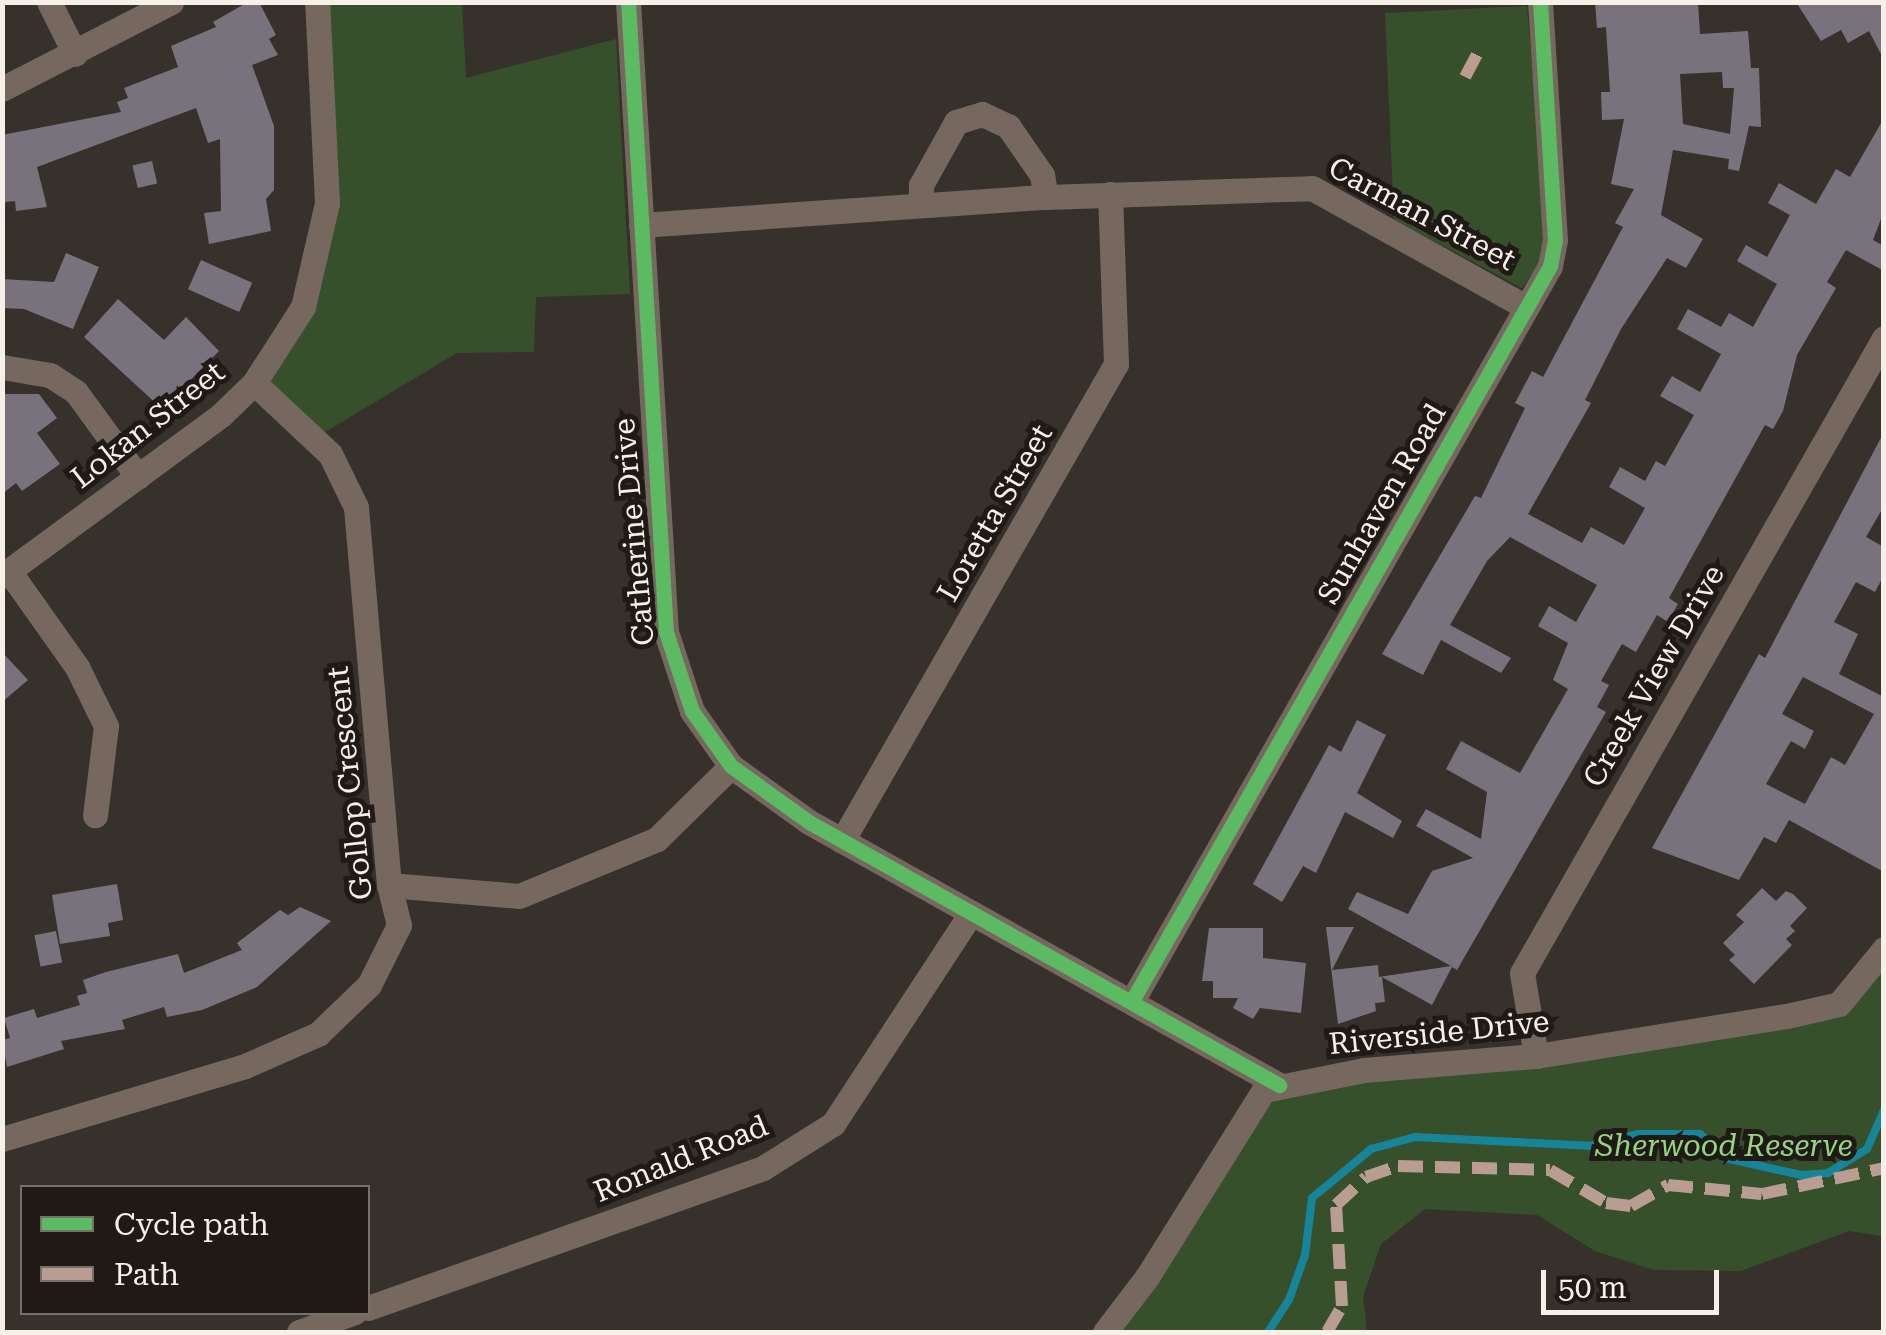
<!DOCTYPE html>
<style>
body{margin:0}
#map{position:relative;width:1886px;height:1335px;overflow:hidden;background:#37312c;font-family:"Roboto Serif",serif}
div>[style]{position:absolute}
[style*='--x']{left:calc(var(--x)*1px);top:calc(var(--y)*1px);width:calc(var(--w)*1px);rotate:calc(var(--a)*1deg)}
.green>*{inset:0;background:#35502b}
.stream>*{height:8px;margin:-4px;padding:0 4px;transform-origin:4px;border-radius:4px;background:#178599}
.building>*{inset:0;background:#78727d;transform-origin:0 0}
.street>*{height:25px;margin:-12.5px;padding:0 12.5px;transform-origin:12.5px;border-radius:12.5px;background:#76675f}
.quiet>*{height:12px;margin-top:-6px;transform-origin:0;background:repeating-linear-gradient(90deg,#b99d93 0 25px,transparent 0 37px)}
.cycleway>*{height:15px;margin:-7.5px;padding:0 7.5px;transform-origin:7.5px;border-radius:7.5px;background:#5cba63}
span{translate:-50% -50%;white-space:nowrap;text-align:center;line-height:1.15;-webkit-text-stroke:10px #1f1a16;paint-order:stroke}
.street-label{font-size:30px;color:#f7f0e9}
.park-label{font-size:30px;color:#95d581;font-style:italic}
.frame{position:absolute;inset:0;border:5px solid #f7f0e9;pointer-events:none}
.legend{position:absolute;left:20px;top:1185px;width:350px;height:130px;box-sizing:border-box;background:#1f1a16;border:2px solid #75706a;margin:0;padding:12px 18px;list-style:none;font-size:30px;color:#f7f0e9}
.legend li{display:flex;align-items:center;gap:20px;height:50px}
.legend b{width:50px;border:2px solid #75706a}
.scale{position:absolute;left:1541px;top:1270px;width:178px;height:45px;box-sizing:border-box;border:5px solid #f7f0e9;border-top:0;padding-left:12px;font-size:30px;line-height:35px;white-space:nowrap;color:#f7f0e9;-webkit-text-stroke:8px #1f1a16;paint-order:stroke}
</style>
<div id="map">
<div class="green">
<i style="clip-path:polygon(317px 3px,462px 3px,466px 78px,616px 39px,630px 294px,536px 297px,534px 352px,457px 353px,315px 438px,254px 383px,303px 307px,327px 203px)"></i>
<i style="clip-path:polygon(1527px 6px,1546px 234px,1539px 264px,1522px 288px,1394px 220px,1385px 13px)"></i>
<i style="clip-path:polygon(1883px 949px,1883px 1236px,1849px 1231px,1741px 1271px,1654px 1270px,1595px 1251px,1537px 1215px,1425px 1209px,1381px 1244px,1363px 1297px,1367px 1332px,1105px 1332px,1254px 1119px,1283px 1093px,1839px 1004px)"></i>
</div>
<div class="stream">
<i style="--x:1268;--y:1332;--w:38;--a:-57"></i>
<i style="--x:1289;--y:1300;--w:48;--a:-70.4"></i>
<i style="--x:1305;--y:1255;--w:57;--a:-83"></i>
<i style="--x:1312;--y:1198;--w:77;--a:-39.7"></i>
<i style="--x:1371;--y:1149;--w:46;--a:-15.3"></i>
<i style="--x:1415;--y:1137;--w:175;--a:2.9"></i>
<i style="--x:1590;--y:1146;--w:49;--a:-14"></i>
<i style="--x:1638;--y:1134;--w:62;--a:0"></i>
<i style="--x:1700;--y:1134;--w:35;--a:44"></i>
<i style="--x:1725;--y:1158;--w:78;--a:12.6"></i>
<i style="--x:1801;--y:1175;--w:27;--a:-4"></i>
<i style="--x:1828;--y:1173;--w:46;--a:-31.6"></i>
<i style="--x:1867;--y:1149;--w:43;--a:-66.4"></i>
</div>
<div class="building">
<i style="clip-path:polygon(248px 2px,259px 2px,276px 35px,269px 39px,278px 55px,252px 65px,274px 126px,274px 190px,266px 199px,271px 231px,209px 244px,204px 213px,221px 211px,220px 139px,208px 143px,196px 108px,37px 167px,47px 207px,16px 211px,15px 201px,5px 202px,2px 135px,121px 112px,117px 102px,128px 98px,124px 88px,178px 67px,171px 46px,216px 27px,213px 22px)"></i>
<i style="clip-path:polygon(evenodd,1595px 2px,1698px 2px,1700px 34px,1748px 31px,1751px 68px,1759px 68px,1761px 127px,1749px 126px,1739px 171px,1728px 169px,1729px 159px,1673px 150px,1661px 215px,1703px 239px,1686px 268px,1667px 258px,1621px 329px,1585px 400px,1591px 403px,1528px 514px,1582px 543px,1591px 527px,1624px 545px,1645px 508px,1609px 487px,1620px 467px,1645px 481px,1656px 461px,1665px 466px,1694px 415px,1660px 396px,1672px 376px,1700px 392px,1721px 354px,1677px 329px,1688px 309px,1721px 327px,1729px 313px,1753px 327px,1777px 284px,1737px 261px,1746px 245px,1767px 257px,1790px 215px,1768px 203px,1779px 183px,1816px 204px,1836px 169px,1850px 177px,1884px 118px,1884px 211px,1873px 240px,1884px 246px,1884px 271px,1846px 250px,1827px 282px,1836px 288px,1797px 355px,1783px 411px,1773px 429px,1765px 425px,1669px 598px,1678px 604px,1668px 622px,1657px 615px,1636px 652px,1622px 644px,1601px 681px,1609px 685px,1597px 707px,1606px 712px,1457px 970px,1452px 967px,1432px 1005px,1382px 977px,1385px 1002px,1375px 1003px,1376px 1011px,1338px 1024px,1326px 927px,1354px 927px,1332px 970px,1378px 965px,1379px 977px,1451px 966px,1348px 909px,1357px 892px,1408px 914px,1432px 871px,1473px 858px,1416px 826px,1426px 809px,1481px 839px,1487px 792px,1446px 769px,1461px 741px,1520px 773px,1568px 689px,1553px 680px,1568px 643px,1538px 626px,1549px 606px,1576px 622px,1597px 585px,1510px 537px,1487px 561px,1450px 625px,1511px 658px,1501px 673px,1441px 640px,1423px 675px,1382px 654px,1475px 496px,1481px 498px,1525px 408px,1515px 403px,1532px 371px,1543px 377px,1623px 227px,1615px 223px,1634px 189px,1611px 184px,1624px 119px,1602px 120px,1601px 92px,1610px 92px,1606px 27px,1597px 28px,1595px 2px,1722px 72px,1723px 88px,1734px 88px,1730px 134px,1683px 124px,1680px 74px,1722px 72px)"></i>
<i style="clip-path:polygon(1796px 2px,1884px 2px,1884px 60px,1869px 31px,1848px 43px,1841px 30px,1821px 41px)"></i>
<i style="left:152px;top:161px;width:23px;height:20px;rotate:77deg"></i>
<i style="clip-path:polygon(66px 253px,99px 267px,73px 329px,24px 309px,2px 308px,2px 279px,54px 282px)"></i>
<i style="left:201px;top:260px;width:56px;height:32px;rotate:24deg"></i>
<i style="clip-path:polygon(118px 299px,164px 340px,186px 317px,219px 351px,162px 409px,84px 337px)"></i>
<i style="clip-path:polygon(2px 394px,39px 394px,57px 418px,37px 433px,60px 464px,22px 491px,16px 483px,2px 494px)"></i>
<i style="clip-path:polygon(evenodd,1884px 432px,1884px 506px,1866px 537px,1884px 547px,1884px 575px,1875px 592px,1856px 582px,1834px 622px,1858px 634px,1839px 674px,1884px 697px,1884px 872px,1789px 820px,1776px 843px,1764px 837px,1739px 880px,1652px 848px,1759px 654px,1765px 658px,1884px 432px,1803px 677px,1874px 714px,1845px 765px,1831px 757px,1805px 804px,1766px 784px,1791px 741px,1805px 749px,1814px 731px,1782px 714px,1803px 677px)"></i>
<i style="clip-path:polygon(2px 652px,28px 680px,2px 702px)"></i>
<i style="clip-path:polygon(1357px 720px,1386px 735px,1357px 793px,1402px 821px,1393px 838px,1345px 812px,1316px 873px,1303px 866px,1282px 902px,1253px 884px,1329px 745px,1341px 752px)"></i>
<i style="clip-path:polygon(117px 884px,123px 920px,108px 923px,110px 936px,60px 944px,52px 895px)"></i>
<i style="clip-path:polygon(1762px 888px,1776px 901px,1786px 891px,1793px 894px,1807px 908px,1790px 926px,1795px 931px,1786px 939px,1792px 945px,1754px 984px,1729px 960px,1735px 955px,1723px 943px,1744px 922px,1736px 915px)"></i>
<i style="clip-path:polygon(300px 907px,331px 921px,257px 987px,202px 1010px,167px 1017px,164px 1007px,122px 1020px,125px 1029px,61px 1041px,64px 1049px,7px 1067px,2px 1040px,10px 1038px,4px 1018px,34px 1009px,37px 1018px,80px 1005px,77px 996px,87px 993px,83px 980px,106px 972px,178px 954px,184px 973px,242px 950px,237px 943px,280px 910px,288px 915px)"></i>
<i style="clip-path:polygon(1209px 928px,1263px 928px,1263px 958px,1306px 963px,1301px 1013px,1260px 1008px,1253px 1019px,1233px 1008px,1238px 998px,1213px 998px,1213px 981px,1202px 981px)"></i>
<i style="left:56px;top:931px;width:32px;height:22px;rotate:79deg"></i>
</div>
<div class="street">
<i style="--x:49;--y:2;--w:58;--a:63.4"></i>
<i style="--x:628;--y:2;--w:631;--a:86.55"></i>
<i style="--x:666;--y:632;--w:83;--a:71.8"></i>
<i style="--x:692;--y:711;--w:67;--a:54.7"></i>
<i style="--x:731;--y:766;--w:96;--a:35.7"></i>
<i style="--x:809;--y:822;--w:539;--a:29.23"></i>
<i style="--x:2;--y:89;--w:190;--a:-27.2"></i>
<i style="--x:921;--y:204;--w:19;--a:-90"></i>
<i style="--x:921;--y:185;--w:72;--a:-60.9"></i>
<i style="--x:956;--y:122;--w:27;--a:-17"></i>
<i style="--x:982;--y:114;--w:29;--a:25"></i>
<i style="--x:1008;--y:126;--w:60;--a:55.2"></i>
<i style="--x:1042;--y:175;--w:22;--a:80"></i>
<i style="--x:641;--y:225;--w:406;--a:-4"></i>
<i style="--x:1046;--y:197;--w:266;--a:-1.9"></i>
<i style="--x:1312;--y:188;--w:245;--a:29.1"></i>
<i style="--x:2;--y:367;--w:49;--a:9.5"></i>
<i style="--x:50;--y:375;--w:31;--a:33"></i>
<i style="--x:76;--y:392;--w:105;--a:53.9"></i>
<i style="--x:9;--y:571;--w:118;--a:54.7"></i>
<i style="--x:77;--y:667;--w:66;--a:63.8"></i>
<i style="--x:106;--y:726;--w:90;--a:97"></i>
<i style="--x:2;--y:576;--w:272;--a:-36.3"></i>
<i style="--x:221;--y:415;--w:46;--a:-44.1"></i>
<i style="--x:254;--y:383;--w:90;--a:-57.2"></i>
<i style="--x:303;--y:307;--w:107;--a:-77"></i>
<i style="--x:327;--y:203;--w:201;--a:-92.8"></i>
<i style="--x:842;--y:841;--w:550;--a:-60.13"></i>
<i style="--x:1116;--y:364;--w:170;--a:-92"></i>
<i style="--x:389;--y:885;--w:130;--a:4.8"></i>
<i style="--x:519;--y:896;--w:149;--a:-22.4"></i>
<i style="--x:657;--y:839;--w:104;--a:-44.6"></i>
<i style="--x:1133;--y:999;--w:843;--a:-60.36"></i>
<i style="--x:1550;--y:266;--w:26;--a:-79"></i>
<i style="--x:1555;--y:240;--w:238;--a:-93.6"></i>
<i style="--x:1536;--y:1056;--w:84;--a:-99.6"></i>
<i style="--x:1522;--y:973;--w:731;--a:-60.31"></i>
<i style="--x:2;--y:1139;--w:254;--a:-16.7"></i>
<i style="--x:245;--y:1066;--w:80;--a:-23.7"></i>
<i style="--x:318;--y:1034;--w:71;--a:-43.9"></i>
<i style="--x:369;--y:985;--w:67;--a:-63.4"></i>
<i style="--x:399;--y:925;--w:41;--a:-104"></i>
<i style="--x:389;--y:885;--w:379;--a:-95"></i>
<i style="--x:356;--y:507;--w:59;--a:-116.1"></i>
<i style="--x:330;--y:454;--w:104;--a:-136.9"></i>
<i style="--x:368;--y:1308;--w:419;--a:-19.5"></i>
<i style="--x:763;--y:1168;--w:83;--a:-32.2"></i>
<i style="--x:833;--y:1124;--w:252;--a:-56.8"></i>
<i style="--x:299;--y:1332;--w:59;--a:-19.7"></i>
<i style="--x:1105;--y:1332;--w:69;--a:-52.6"></i>
<i style="--x:1147;--y:1277;--w:221;--a:-58"></i>
<i style="--x:1264;--y:1090;--w:102;--a:-11.3"></i>
<i style="--x:1364;--y:1070;--w:173;--a:-4.7"></i>
<i style="--x:1536;--y:1056;--w:254;--a:-9.1"></i>
<i style="--x:1787;--y:1016;--w:53;--a:-13"></i>
<i style="--x:1839;--y:1004;--w:71;--a:-50.7"></i>
</div>
<div class="quiet">
<i style="--x:1465;--y:77;--w:36;--a:-62"></i>
<i style="--x:1327;--y:1332;--w:30;--a:-60"></i>
<i style="--x:1342;--y:1306;--w:101;--a:-93.4"></i>
<i style="--x:1336;--y:1205;--w:41;--a:-43"></i>
<i style="--x:1366;--y:1177;--w:34;--a:-19"></i>
<i style="--x:1398;--y:1166;--w:152;--a:1.5"></i>
<i style="--x:1550;--y:1170;--w:65;--a:30.5"></i>
<i style="--x:1606;--y:1203;--w:25;--a:7"></i>
<i style="--x:1631;--y:1206;--w:43;--a:-29.6"></i>
<i style="--x:1668;--y:1185;--w:94;--a:5.5"></i>
<i style="--x:1762;--y:1194;--w:125;--a:-12"></i>
</div>
<div class="cycleway">
<i style="--x:628;--y:2;--w:631;--a:86.55"></i>
<i style="--x:666;--y:632;--w:83;--a:71.8"></i>
<i style="--x:692;--y:711;--w:67;--a:54.7"></i>
<i style="--x:731;--y:766;--w:96;--a:35.7"></i>
<i style="--x:809;--y:822;--w:539;--a:29.23"></i>
<i style="--x:1133;--y:999;--w:843;--a:-60.36"></i>
<i style="--x:1550;--y:266;--w:26;--a:-79"></i>
<i style="--x:1555;--y:240;--w:238;--a:-93.6"></i>
</div>
<div class="street-label">
<span style="left:1422px;top:214px;rotate:28deg">Carman Street</span>
<span style="left:148px;top:425px;rotate:-38deg">Lokan Street</span>
<span style="left:1382px;top:504px;rotate:-60deg">Sunhaven Road</span>
<span style="left:995px;top:513px;rotate:-60deg">Loretta Street</span>
<span style="left:634px;top:532px;rotate:-95deg">Catherine Drive</span>
<span style="left:1654px;top:676px;rotate:-60deg">Creek View Drive</span>
<span style="left:350px;top:783px;rotate:-96deg">Gollop Crescent</span>
<span style="left:1439px;top:1033px;rotate:-6deg">Riverside Drive</span>
<span style="left:681px;top:1159px;rotate:-22deg">Ronald Road</span>
</div>
<div class="park-label">
<span style="left:1724px;top:1146px">Sherwood Reserve</span>
</div>
<div class="frame"></div>
<ul class="legend">
<li><b style="height:12px;background:#5cba63"></b>Cycle path</li>
<li><b style="height:12px;background:#b99d93"></b>Path</li>
</ul>
<div class="scale">50 m</div>
</div>
